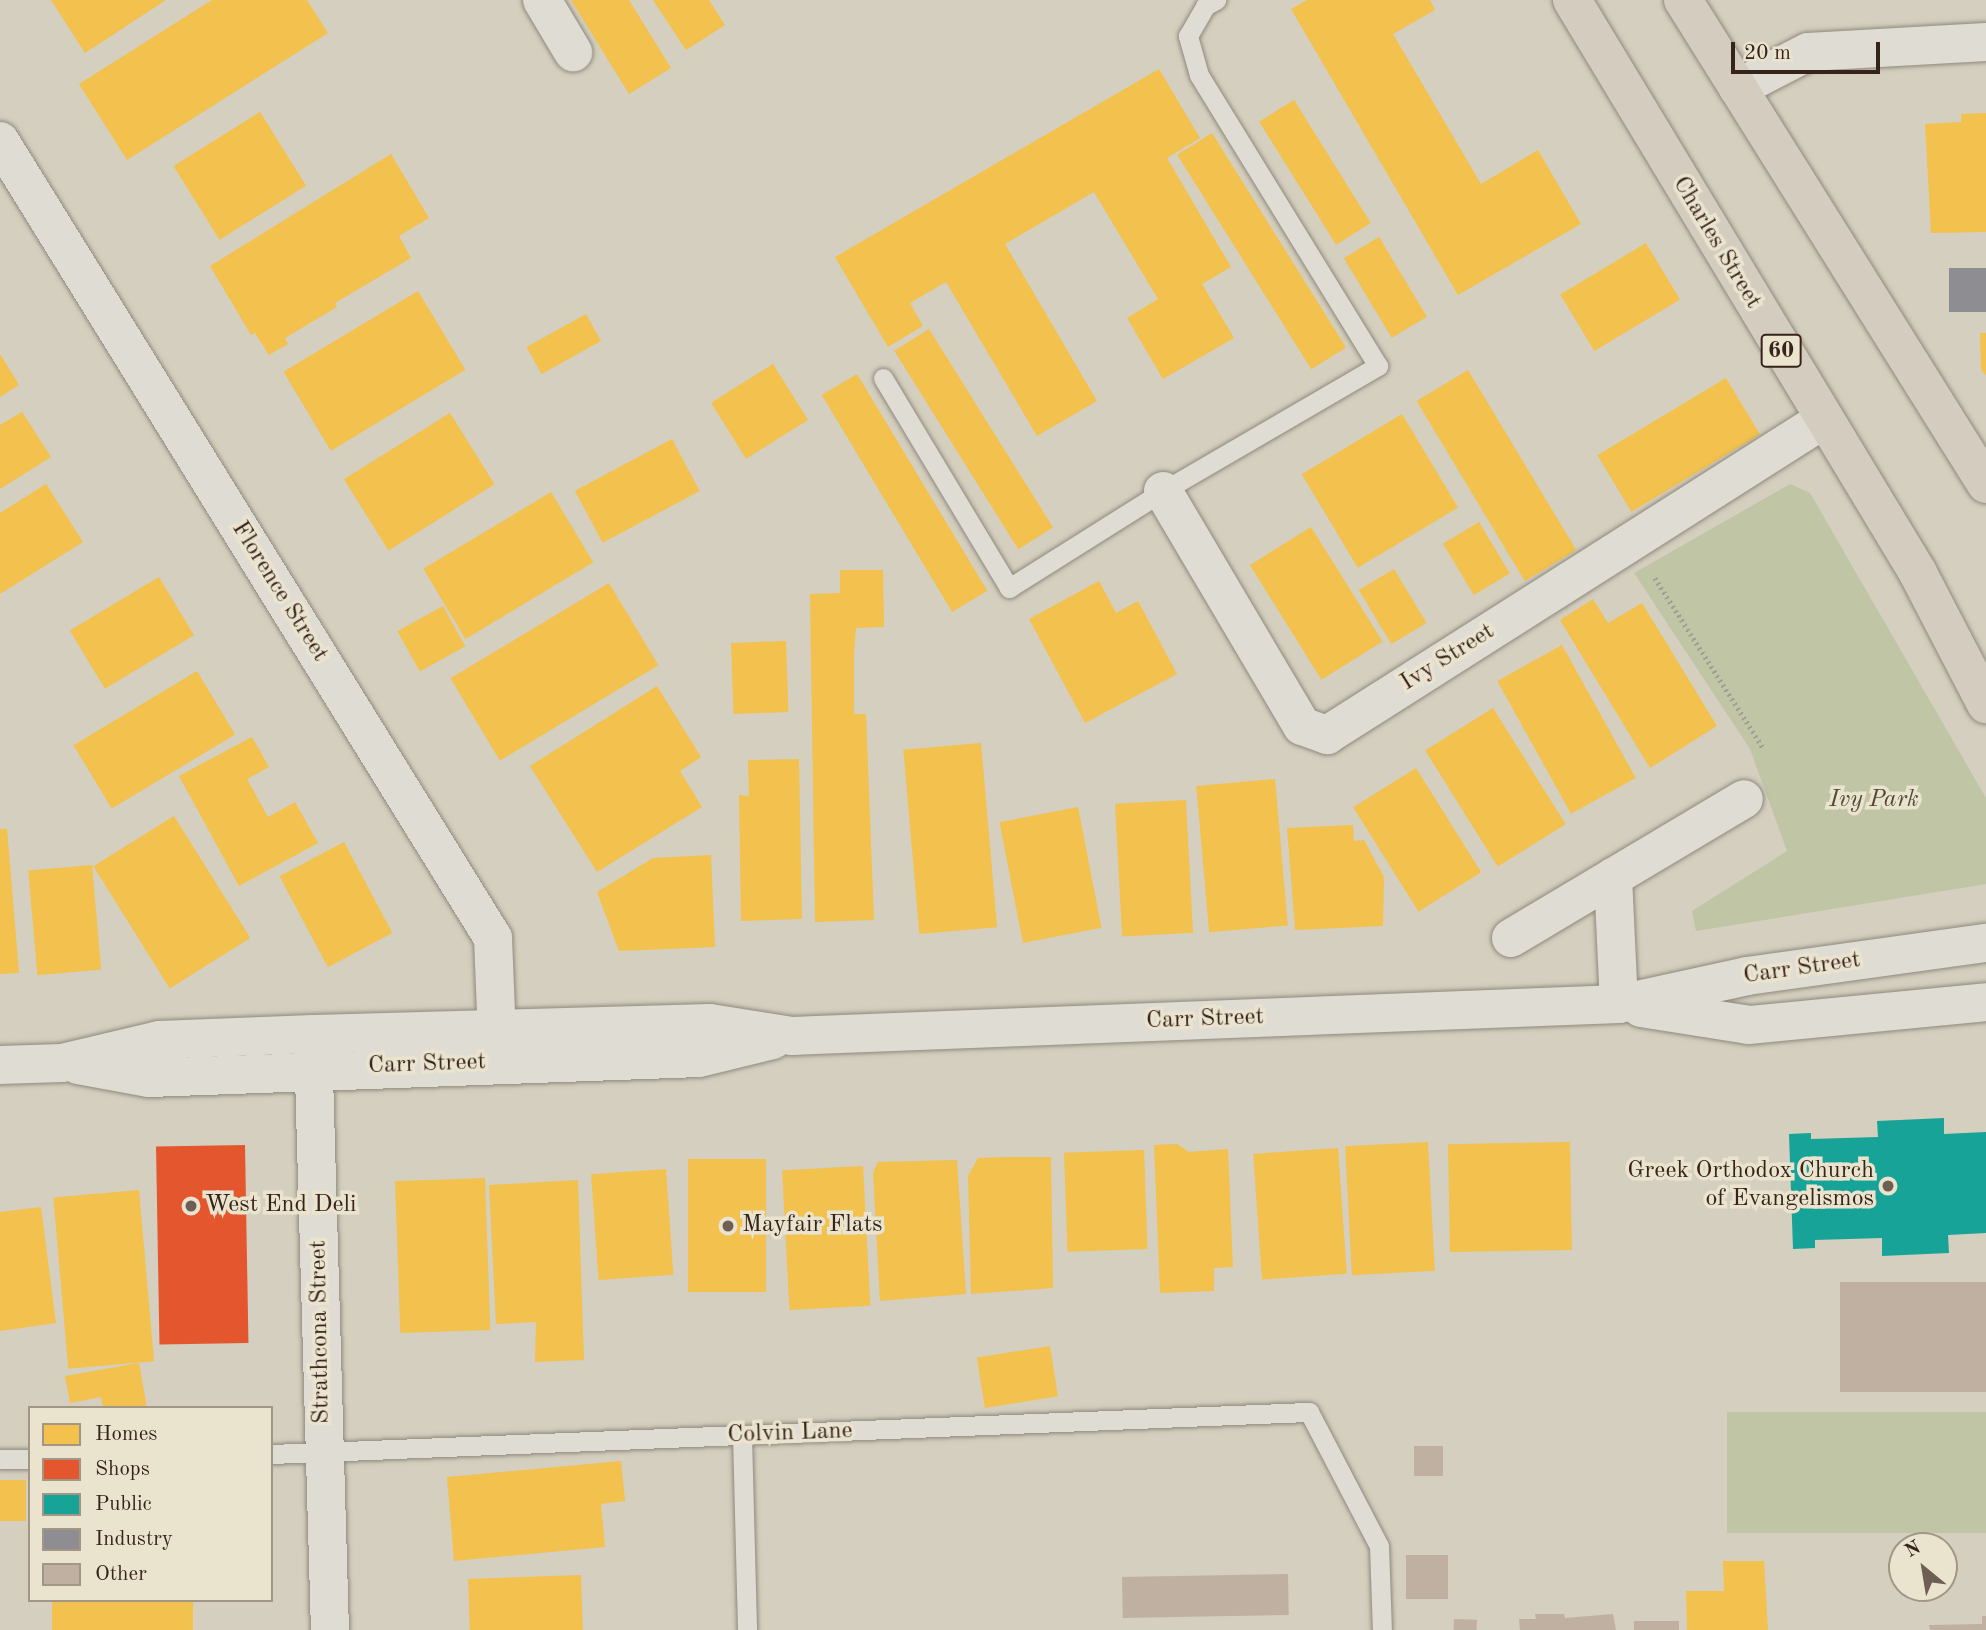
<!DOCTYPE html>
<style>
body{margin:0}
#map{position:relative;width:1986px;height:1630px;overflow:hidden;background:#d4cfbe;font-family:"Old Standard TT",serif}
div>[style]{position:absolute}
[style*='--x']{left:calc(var(--x)*1px);top:calc(var(--y)*1px);width:calc(var(--w)*1px);rotate:calc(var(--a)*1deg)}
.green>*{inset:0;background:#bfc5a5;transform-origin:0 0}
.homes>*{inset:0;background:#f2c14e;transform-origin:0 0}
.shops>*{inset:0;background:#e4572e;transform-origin:0 0}
.public>*{inset:0;background:#17a398}
.industry>*{inset:0;background:#8d8d92;transform-origin:0 0}
.building>*{inset:0;background:#bfb0a2;transform-origin:0 0}
.path>*{height:4.5px;margin-top:-2.25px;transform-origin:0;background:repeating-linear-gradient(90deg,#a29e96 0 2px,transparent 0 5.5px)}
.roads{filter:drop-shadow(0 0 2px #8f897e) drop-shadow(0 0 2px #8f897e)}
.service>*{height:19px;margin:-9.5px;padding:0 9.5px;transform-origin:9.5px;border-radius:9.5px;background:#dfdcd3}
.minor>*{height:38px;margin:-19px;padding:0 19px;transform-origin:19px;border-radius:19px;background:#dfdcd3}
.tertiary>*{height:38px;margin:-19px;padding:0 19px;transform-origin:19px;border-radius:19px;background:#dfdcd3}
.trunk>*{height:38px;margin:-19px;padding:0 19px;transform-origin:19px;border-radius:19px;background:#d3ccbf}
.dots>*{width:19px;height:19px;translate:-50% -50%;box-sizing:border-box;border:4px solid #eae3ce;border-radius:50%}
span{translate:-50% -50%;white-space:nowrap;text-align:center;line-height:1.15;-webkit-text-stroke:7px #eae3ce;paint-order:stroke}
.shield-label span{padding:2px 5px;background:#eae3ce;border:2px solid;border-radius:5px;-webkit-text-stroke-width:0}
.shield-label{font-size:23px;color:#36231a;font-weight:700}
.street-label{font-size:24px;color:#36231a}
.park-label{font-size:24px;color:#544a38;font-style:italic}
.poi-label{font-size:24px;color:#36231a}
.right{translate:-100% -50%;text-align:right}
.left{translate:0 -50%;text-align:left}
.legend{position:absolute;left:28px;top:1406px;width:245px;height:196px;box-sizing:border-box;background:#eae3ce;border:2px solid #a29686;margin:0;padding:9px 12px;list-style:none;font-size:21px;color:#36231a}
.legend li{display:flex;align-items:center;gap:14px;height:35px}
.legend b{width:35px;border:2px solid #a29686}
.north{position:absolute;left:1888px;top:1532px;width:70px;height:70px;box-sizing:border-box;background:#eae3ce;border:2px solid #a29686;border-radius:50%;rotate:330deg;font-size:19px;font-weight:700;line-height:28px;text-align:center;color:#36231a}
.north::after{content:'';display:block;margin:auto;width:24px;height:32px;background:#6d5f53;clip-path:polygon(50% 0,100% 100%,50% 72%,0 100%)}
.scale{position:absolute;left:1731px;top:42px;width:149px;height:32px;box-sizing:border-box;border:4px solid #36231a;border-top:0;padding-left:9px;font-size:21px;line-height:24px;white-space:nowrap;color:#36231a;-webkit-text-stroke:5px #eae3ce;paint-order:stroke}
</style>
<div id="map">
<div class="green">
<i style="clip-path:polygon(1790px 484px,1810px 493px,1986px 798px,1986px 884px,1696px 931px,1692px 911px,1787px 851px,1750px 749px,1634px 573px)"></i>
<i style="left:1986px;top:1412px;width:121px;height:259px;rotate:90deg"></i>
</div>
<div class="homes">
<i style="clip-path:polygon(51px 0,166px 0,85px 53px)"></i>
<i style="clip-path:polygon(212px 0,307px 0,328px 33px,127px 160px,79px 84px)"></i>
<i style="clip-path:polygon(571px 0,629px 0,671px 68px,629px 94px)"></i>
<i style="clip-path:polygon(653px 0,709px 0,725px 25px,686px 50px)"></i>
<i style="clip-path:polygon(1307px 0,1430px 0,1435px 10px,1393px 34px,1481px 184px,1538px 150px,1581px 224px,1458px 295px,1291px 9px)"></i>
<i style="clip-path:polygon(1159px 69px,1200px 138px,1167px 158px,1231px 267px,1202px 284px,1234px 338px,1163px 379px,1127px 318px,1158px 299px,1094px 192px,1005px 244px,1097px 401px,1037px 436px,946px 282px,910px 303px,923px 326px,888px 347px,835px 257px)"></i>
<i style="left:1294px;top:100px;width:145px;height:41px;rotate:58deg"></i>
<i style="left:260px;top:112px;width:87px;height:102px;rotate:58deg"></i>
<i style="clip-path:polygon(1986px 113px,1986px 232px,1931px 233px,1925px 124px,1961px 122px,1961px 114px)"></i>
<i style="left:1212px;top:133px;width:253px;height:41px;rotate:58deg"></i>
<i style="clip-path:polygon(391px 154px,429px 218px,399px 236px,411px 258px,335px 303px,337px 307px,285px 338px,288px 344px,269px 355px,255px 333px,251px 335px,210px 266px)"></i>
<i style="left:1379px;top:237px;width:93px;height:41px;rotate:59deg"></i>
<i style="left:1646px;top:243px;width:66px;height:100px;rotate:59deg"></i>
<i style="left:418px;top:291px;width:92px;height:157px;rotate:59deg"></i>
<i style="left:586px;top:314px;width:31px;height:68px;rotate:61deg"></i>
<i style="left:929px;top:329px;width:234px;height:41px;rotate:58deg"></i>
<i style="clip-path:polygon(1980px 333px,1986px 333px,1986px 376px,1981px 369px)"></i>
<i style="clip-path:polygon(0 354px,19px 385px,0 397px)"></i>
<i style="left:773px;top:364px;width:66px;height:73px;rotate:58deg"></i>
<i style="left:1468px;top:370px;width:210px;height:60px;rotate:59deg"></i>
<i style="left:857px;top:374px;width:253px;height:41px;rotate:59deg"></i>
<i style="left:1726px;top:378px;width:66px;height:150px;rotate:59deg"></i>
<i style="clip-path:polygon(22px 412px,51px 457px,0 489px,0 425px)"></i>
<i style="left:450px;top:413px;width:84px;height:125px;rotate:58deg"></i>
<i style="left:1402px;top:414px;width:109px;height:117px;rotate:59deg"></i>
<i style="left:672px;top:439px;width:59px;height:110px;rotate:62deg"></i>
<i style="clip-path:polygon(46px 484px,83px 542px,0 594px,0 513px)"></i>
<i style="left:551px;top:492px;width:82px;height:149px;rotate:59deg"></i>
<i style="left:1479px;top:522px;width:60px;height:42px;rotate:59deg"></i>
<i style="left:1311px;top:527px;width:135px;height:72px;rotate:58deg"></i>
<i style="left:1394px;top:569px;width:63px;height:41px;rotate:59deg"></i>
<i style="clip-path:polygon(840px 570px,883px 570px,884px 627px,856px 628px,854px 653px,854px 714px,866px 714px,874px 920px,815px 922px,810px 594px,840px 593px)"></i>
<i style="left:159px;top:577px;width:68px;height:104px;rotate:59deg"></i>
<i style="clip-path:polygon(1099px 581px,1116px 613px,1138px 601px,1177px 674px,1085px 723px,1029px 619px)"></i>
<i style="left:609px;top:583px;width:96px;height:185px;rotate:59deg"></i>
<i style="clip-path:polygon(1593px 599px,1608px 623px,1642px 603px,1717px 726px,1650px 768px,1560px 620px)"></i>
<i style="left:443px;top:606px;width:46px;height:52px;rotate:61deg"></i>
<i style="left:786px;top:641px;width:71px;height:55px;rotate:88deg"></i>
<i style="left:1562px;top:645px;width:152px;height:74px;rotate:61deg"></i>
<i style="left:197px;top:671px;width:74px;height:144px;rotate:59deg"></i>
<i style="clip-path:polygon(657px 686px,701px 757px,680px 771px,702px 807px,597px 872px,530px 766px)"></i>
<i style="left:1493px;top:708px;width:137px;height:80px;rotate:58deg"></i>
<i style="clip-path:polygon(252px 737px,269px 767px,247px 779px,268px 817px,295px 802px,318px 843px,239px 886px,179px 776px)"></i>
<i style="left:981px;top:743px;width:185px;height:78px;rotate:85deg"></i>
<i style="clip-path:polygon(799px 759px,802px 919px,741px 921px,739px 795px,749px 796px,748px 760px)"></i>
<i style="left:1416px;top:768px;width:123px;height:74px;rotate:58deg"></i>
<i style="left:1275px;top:779px;width:147px;height:79px;rotate:85deg"></i>
<i style="left:1186px;top:800px;width:133px;height:71px;rotate:87deg"></i>
<i style="left:1078px;top:807px;width:123px;height:80px;rotate:79deg"></i>
<i style="left:174px;top:816px;width:144px;height:95px;rotate:58deg"></i>
<i style="clip-path:polygon(1353px 825px,1354px 841px,1364px 840px,1384px 877px,1383px 926px,1295px 930px,1287px 828px)"></i>
<i style="clip-path:polygon(0 829px,7px 829px,19px 973px,0 974px)"></i>
<i style="left:344px;top:842px;width:103px;height:73px;rotate:62deg"></i>
<i style="clip-path:polygon(711px 855px,715px 947px,619px 951px,597px 892px,653px 858px)"></i>
<i style="left:92px;top:865px;width:105px;height:64px;rotate:85deg"></i>
<i style="left:1428px;top:1142px;width:129px;height:83px;rotate:87deg"></i>
<i style="left:1570px;top:1142px;width:108px;height:122px;rotate:89deg"></i>
<i style="clip-path:polygon(1177px 1144px,1189px 1152px,1228px 1149px,1233px 1267px,1214px 1268px,1214px 1291px,1160px 1293px,1154px 1145px)"></i>
<i style="left:1338px;top:1148px;width:126px;height:85px;rotate:86deg"></i>
<i style="left:1144px;top:1150px;width:99px;height:80px;rotate:88deg"></i>
<i style="clip-path:polygon(1009px 1157px,1051px 1157px,1053px 1288px,971px 1294px,968px 1176px,978px 1158px)"></i>
<i style="left:766px;top:1159px;width:133px;height:78px;rotate:90deg"></i>
<i style="clip-path:polygon(957px 1160px,966px 1294px,880px 1301px,873px 1173px,878px 1162px)"></i>
<i style="left:863px;top:1166px;width:140px;height:81px;rotate:87deg"></i>
<i style="left:666px;top:1169px;width:106px;height:75px;rotate:86deg"></i>
<i style="left:485px;top:1178px;width:152px;height:90px;rotate:88deg"></i>
<i style="clip-path:polygon(578px 1180px,584px 1360px,535px 1362px,536px 1322px,496px 1324px,489px 1185px)"></i>
<i style="left:139px;top:1190px;width:172px;height:86px;rotate:85deg"></i>
<i style="clip-path:polygon(41px 1207px,56px 1323px,0 1331px,0 1212px)"></i>
<i style="left:1050px;top:1346px;width:51px;height:74px;rotate:81deg"></i>
<i style="clip-path:polygon(139px 1363px,147px 1408px,103px 1408px,101px 1397px,70px 1403px,65px 1376px)"></i>
<i style="clip-path:polygon(621px 1461px,625px 1501px,601px 1504px,605px 1547px,454px 1561px,447px 1477px)"></i>
<i style="left:0;top:1480px;width:26px;height:41px"></i>
<i style="clip-path:polygon(1723px 1561px,1764px 1561px,1768px 1630px,1687px 1630px,1686px 1591px,1724px 1591px)"></i>
<i style="left:581px;top:1575px;width:55px;height:113px;rotate:88deg"></i>
<i style="left:52px;top:1600px;width:141px;height:30px"></i>
</div>
<div class="shops">
<i style="left:245px;top:1145px;width:198px;height:89px;rotate:89deg"></i>
</div>
<div class="public">
<i style="clip-path:polygon(1944px 1118px,1944px 1134px,1986px 1132px,1986px 1233px,1948px 1235px,1949px 1253px,1882px 1256px,1882px 1238px,1815px 1240px,1815px 1248px,1793px 1249px,1789px 1134px,1811px 1133px,1811px 1139px,1878px 1137px,1877px 1121px)"></i>
</div>
<div class="industry">
<i style="left:1986px;top:268px;width:44px;height:37px;rotate:90deg"></i>
</div>
<div class="building">
<i style="left:1986px;top:1282px;width:110px;height:146px;rotate:90deg"></i>
<i style="left:1443px;top:1446px;width:30px;height:29px;rotate:90deg"></i>
<i style="left:1448px;top:1555px;width:44px;height:42px;rotate:90deg"></i>
<i style="left:1288px;top:1574px;width:41px;height:166px;rotate:89deg"></i>
<i style="clip-path:polygon(1535px 1614px,1564px 1614px,1565px 1618px,1613px 1614px,1616px 1630px,1520px 1630px,1519px 1619px,1536px 1619px)"></i>
<i style="clip-path:polygon(1982px 1616px,1986px 1616px,1986px 1630px,1930px 1630px,1929px 1625px,1982px 1624px)"></i>
<i style="left:1454px;top:1619px;width:23px;height:11px;rotate:2deg"></i>
<i style="left:1634px;top:1621px;width:45px;height:9px"></i>
</div>
<div class="path">
<i style="--x:1655;--y:578;--w:203;--a:57.5"></i>
</div>
<div class="roads">
<div class="service">
<i style="--x:883;--y:378;--w:245;--a:59"></i>
<i style="--x:1009;--y:588;--w:182;--a:-32.2"></i>
<i style="--x:1163;--y:491;--w:249;--a:-30.2"></i>
<i style="--x:1378;--y:366;--w:342;--a:-121.6"></i>
<i style="--x:1199;--y:75;--w:41;--a:-105.8"></i>
<i style="--x:1188;--y:36;--w:34;--a:-60"></i>
<i style="--x:1205;--y:6;--w:13;--a:-29"></i>
<i style="--x:742;--y:1436;--w:194;--a:88.5"></i>
<i style="--x:271;--y:1454;--w:1039;--a:-2.32"></i>
<i style="--x:1309;--y:1412;--w:151;--a:62.4"></i>
<i style="--x:1379;--y:1546;--w:84;--a:88"></i>
<i style="--x:0;--y:1459;--w:30;--a:0"></i>
</div>
<div class="minor">
<i style="--x:542;--y:0;--w:61;--a:59.2"></i>
<i style="--x:1738;--y:88;--w:79;--a:-27.2"></i>
<i style="--x:1808;--y:52;--w:178;--a:-3.2"></i>
<i style="--x:0;--y:141;--w:937;--a:58.26"></i>
<i style="--x:493;--y:938;--w:124;--a:87.7"></i>
<i style="--x:1163;--y:491;--w:273;--a:59.4"></i>
<i style="--x:1302;--y:726;--w:27;--a:20"></i>
<i style="--x:1327;--y:735;--w:588;--a:-32.42"></i>
<i style="--x:1613;--y:877;--w:127;--a:87.3"></i>
<i style="--x:1511;--y:938;--w:271;--a:-30.8"></i>
<i style="--x:313;--y:1041;--w:589;--a:88.35"></i>
</div>
<div class="tertiary">
<i style="--x:1641;--y:1008;--w:109;--a:8.9"></i>
<i style="--x:1749;--y:1025;--w:238;--a:-5.5"></i>
<i style="--x:0;--y:1065;--w:62;--a:-1.8"></i>
<i style="--x:62;--y:1063;--w:100;--a:-13.3"></i>
<i style="--x:159;--y:1040;--w:154;--a:-2.2"></i>
<i style="--x:313;--y:1034;--w:397;--a:-1.6"></i>
<i style="--x:710;--y:1023;--w:83;--a:9"></i>
<i style="--x:792;--y:1036;--w:828;--a:-2.22"></i>
<i style="--x:1619;--y:1004;--w:131;--a:-12.3"></i>
<i style="--x:1747;--y:976;--w:241;--a:-7.9"></i>
<i style="--x:78;--y:1065;--w:72;--a:10.4"></i>
<i style="--x:149;--y:1078;--w:550;--a:-2.08"></i>
<i style="--x:699;--y:1058;--w:76;--a:-13.7"></i>
</div>
<div class="trunk">
<i style="--x:1572;--y:0;--w:669;--a:58.87"></i>
<i style="--x:1918;--y:573;--w:148;--a:62.6"></i>
<i style="--x:1683;--y:0;--w:571;--a:57.95"></i>
</div>
</div>
<div class="dots">
<i style="left:1888px;top:1186px;background:#6d5f53"></i>
<i style="left:191px;top:1206px;background:#6d5f53"></i>
<i style="left:728px;top:1226px;background:#6d5f53"></i>
</div>
<div class="shield-label">
<span style="left:1781px;top:351px">60</span>
</div>
<div class="street-label">
<span style="left:1716px;top:243px;rotate:59deg">Charles Street</span>
<span style="left:279px;top:592px;rotate:58deg">Florence Street</span>
<span style="left:1448px;top:658px;rotate:-32deg">Ivy Street</span>
<span style="left:1802px;top:969px;rotate:-8deg">Carr Street</span>
<span style="left:1205px;top:1020px;rotate:-2deg">Carr Street</span>
<span style="left:427px;top:1065px;rotate:-2deg">Carr Street</span>
<span style="left:321px;top:1332px;rotate:-91deg">Strathcona Street</span>
<span style="left:790px;top:1434px;rotate:-2deg">Colvin Lane</span>
</div>
<div class="park-label">
<span style="left:1874px;top:801px">Ivy Park</span>
</div>
<div class="poi-label">
<span class="right" style="left:1874px;top:1186px">Greek Orthodox Church<br>of Evangelismos</span>
<span class="left" style="left:205px;top:1206px">West End Deli</span>
<span class="left" style="left:742px;top:1226px">Mayfair Flats</span>
</div>
<ul class="legend">
<li><b style="height:19px;background:#f2c14e"></b>Homes</li>
<li><b style="height:19px;background:#e4572e"></b>Shops</li>
<li><b style="height:19px;background:#17a398"></b>Public</li>
<li><b style="height:19px;background:#8d8d92"></b>Industry</li>
<li><b style="height:19px;background:#bfb0a2"></b>Other</li>
</ul>
<div class="north">N</div>
<div class="scale">20 m</div>
</div>
